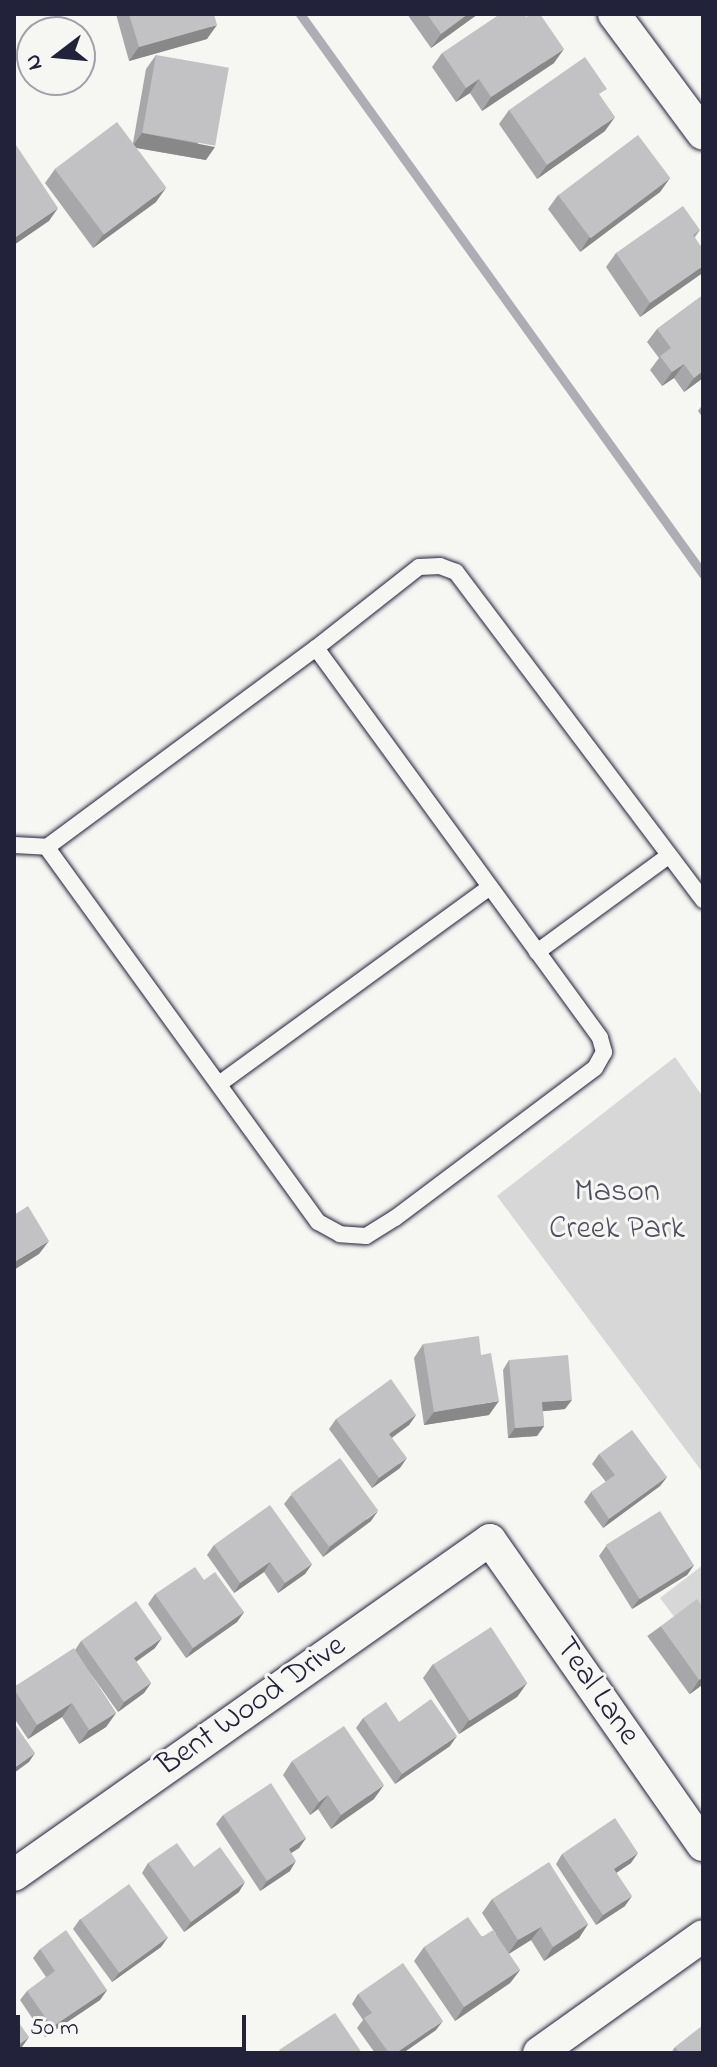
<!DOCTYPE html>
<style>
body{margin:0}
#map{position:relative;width:717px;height:2067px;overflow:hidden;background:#f6f6f2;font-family:"Indie Flower",sans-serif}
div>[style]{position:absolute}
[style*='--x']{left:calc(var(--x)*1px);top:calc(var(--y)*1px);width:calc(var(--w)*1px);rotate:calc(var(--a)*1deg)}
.green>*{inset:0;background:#d7d7d7}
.stream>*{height:9px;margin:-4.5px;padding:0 4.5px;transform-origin:4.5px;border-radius:4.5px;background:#adadb3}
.roads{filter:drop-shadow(0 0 2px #22223b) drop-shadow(0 0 2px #22223b)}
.lane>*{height:16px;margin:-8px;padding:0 8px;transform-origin:8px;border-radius:8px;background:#f6f6f2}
.street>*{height:32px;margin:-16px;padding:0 16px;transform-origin:16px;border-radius:16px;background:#f6f6f2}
.wall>*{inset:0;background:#a7a7a9;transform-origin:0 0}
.shaded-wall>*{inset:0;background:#888889}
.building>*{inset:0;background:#c2c2c4;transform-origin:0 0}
span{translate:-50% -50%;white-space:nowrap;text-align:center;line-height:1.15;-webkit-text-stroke:6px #f6f6f2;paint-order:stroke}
.park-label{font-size:32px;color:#4f4f62}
.street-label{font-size:32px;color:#22223b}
.frame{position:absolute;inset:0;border:16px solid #22223b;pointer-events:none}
.north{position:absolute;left:16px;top:16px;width:80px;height:80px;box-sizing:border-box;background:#f6f6f2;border:2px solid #a1a1a9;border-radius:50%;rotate:254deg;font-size:22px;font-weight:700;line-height:32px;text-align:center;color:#22223b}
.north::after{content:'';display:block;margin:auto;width:28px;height:36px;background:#22223b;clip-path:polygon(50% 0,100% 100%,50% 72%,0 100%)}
.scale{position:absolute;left:16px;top:2015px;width:230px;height:36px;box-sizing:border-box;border:4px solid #22223b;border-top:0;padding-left:10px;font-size:24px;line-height:28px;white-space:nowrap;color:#22223b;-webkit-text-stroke:6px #f6f6f2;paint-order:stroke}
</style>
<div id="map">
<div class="green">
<i style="clip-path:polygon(675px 1057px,703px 1097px,703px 1473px,497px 1196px)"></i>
<i style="clip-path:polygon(703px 1565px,703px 1612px,682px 1627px,660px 1598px)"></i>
</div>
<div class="stream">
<i style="--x:300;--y:14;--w:690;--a:54.26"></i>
</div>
<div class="roads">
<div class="lane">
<i style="--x:316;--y:648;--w:131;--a:-38.2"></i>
<i style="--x:419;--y:567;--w:21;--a:-3"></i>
<i style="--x:440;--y:566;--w:17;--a:21"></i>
<i style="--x:456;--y:572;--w:411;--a:53"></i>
<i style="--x:14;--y:845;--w:33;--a:3"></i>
<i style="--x:47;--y:847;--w:335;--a:-36.5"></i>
<i style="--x:316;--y:648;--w:482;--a:53.9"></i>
<i style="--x:600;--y:1038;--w:15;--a:74"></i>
<i style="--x:604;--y:1052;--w:18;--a:119"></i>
<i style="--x:595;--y:1068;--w:250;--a:143.1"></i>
<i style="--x:395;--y:1218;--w:34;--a:148"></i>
<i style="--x:366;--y:1236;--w:26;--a:-176"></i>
<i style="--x:340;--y:1234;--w:25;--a:-151"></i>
<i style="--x:318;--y:1222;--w:463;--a:-125.9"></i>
<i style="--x:537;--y:952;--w:161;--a:-36.2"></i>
<i style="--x:219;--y:1084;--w:335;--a:-36"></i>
</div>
<div class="street">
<i style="--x:614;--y:14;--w:149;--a:53.4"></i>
<i style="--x:14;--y:1875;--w:582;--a:-35.14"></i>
<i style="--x:490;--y:1540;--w:372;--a:55.1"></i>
<i style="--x:539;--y:2053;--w:201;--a:-35.5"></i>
</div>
</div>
<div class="wall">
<i style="clip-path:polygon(116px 14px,214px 14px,207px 39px,129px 61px)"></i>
<i style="clip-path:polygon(407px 14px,478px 14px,431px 48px)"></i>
<i style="clip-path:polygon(442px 53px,554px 63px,482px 111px,470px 93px,456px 102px,432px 67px)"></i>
<i style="clip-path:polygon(156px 55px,206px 160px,136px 148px,156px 202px,93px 248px,45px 183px,55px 169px,133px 143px,146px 69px)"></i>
<i style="clip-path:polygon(601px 97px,605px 131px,537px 179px,499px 124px,509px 110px)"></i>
<i style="clip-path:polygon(670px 178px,660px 192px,580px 252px,548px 209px,558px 195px)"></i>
<i style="clip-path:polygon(700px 230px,695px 237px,701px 274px,640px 317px,606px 267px,616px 253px)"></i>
<i style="clip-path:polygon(703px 295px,703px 378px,684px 392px,674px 378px,662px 386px,650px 370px,659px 358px,647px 342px,657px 329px)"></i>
<i style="clip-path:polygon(703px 404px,703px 418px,698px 411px)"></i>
<i style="clip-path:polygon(423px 1344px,489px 1415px,424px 1425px,414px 1358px)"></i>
<i style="clip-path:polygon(509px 1360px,565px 1409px,543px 1411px,544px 1426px,537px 1436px,508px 1438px,503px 1370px)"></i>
<i style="clip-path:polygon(416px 1415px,409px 1425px,392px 1438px,400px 1468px,372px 1488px,329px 1429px,336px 1419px)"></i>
<i style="clip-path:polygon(599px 1454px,667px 1477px,660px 1486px,603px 1528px,584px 1502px,591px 1492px,606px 1482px,592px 1464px)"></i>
<i style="clip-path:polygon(291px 1495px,371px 1521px,323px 1557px,284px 1504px)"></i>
<i style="clip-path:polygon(214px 1545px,312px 1564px,305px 1574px,278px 1593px,264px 1572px,234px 1593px,207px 1555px)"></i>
<i style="clip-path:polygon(606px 1546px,694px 1565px,687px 1575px,632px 1609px,599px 1556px)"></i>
<i style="clip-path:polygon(204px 1580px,244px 1612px,237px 1622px,186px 1658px,148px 1604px,155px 1594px)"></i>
<i style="left:661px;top:1626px;width:72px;height:17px;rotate:54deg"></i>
<i style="clip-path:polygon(81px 1641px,155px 1648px,136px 1662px,151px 1683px,144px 1693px,118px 1712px,88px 1670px,116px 1713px,106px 1727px,79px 1744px,62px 1717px,28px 1739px,14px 1718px,14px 1687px,75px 1650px)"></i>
<i style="clip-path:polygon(433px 1664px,527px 1683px,517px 1697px,459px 1734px,423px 1678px)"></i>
<i style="clip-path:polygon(363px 1718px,399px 1722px,450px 1746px,395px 1784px,356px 1728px)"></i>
<i style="clip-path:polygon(292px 1761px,374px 1799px,331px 1829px,318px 1809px,310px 1815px,283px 1775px)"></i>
<i style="clip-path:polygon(223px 1815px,306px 1838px,299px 1848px,291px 1853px,290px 1871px,260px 1891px,216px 1824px)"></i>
<i style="clip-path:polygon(562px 1854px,631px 1863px,616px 1873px,625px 1906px,596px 1925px,556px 1864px)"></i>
<i style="clip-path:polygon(148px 1863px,194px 1867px,239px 1892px,184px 1932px,142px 1873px)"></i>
<i style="clip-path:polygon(492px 1899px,588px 1924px,579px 1938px,544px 1961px,531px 1940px,509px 1954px,520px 1970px,510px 1983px,455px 2021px,414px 1961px,424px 1947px,496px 1934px,482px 1913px)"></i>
<i style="clip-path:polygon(80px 1919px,168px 1937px,161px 1947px,112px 1982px,73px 1929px)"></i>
<i style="clip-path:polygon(40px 1949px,107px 1990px,100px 2000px,45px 2037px,20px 2000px,27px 1991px,46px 1977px,33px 1958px)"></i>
<i style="clip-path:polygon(358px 1994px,436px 2030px,403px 2053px,375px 2053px,357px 2028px,363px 2020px,352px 2004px)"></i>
<i style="clip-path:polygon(675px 2047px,703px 2053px,671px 2053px)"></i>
</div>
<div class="shaded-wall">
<i style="clip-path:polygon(468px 14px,478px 14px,431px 48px,441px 34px)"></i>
<i style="clip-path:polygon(217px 25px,207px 39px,129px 61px,139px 47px)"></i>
<i style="clip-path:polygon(564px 49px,554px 63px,482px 111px,491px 97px)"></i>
<i style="clip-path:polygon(479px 79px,470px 93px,456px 102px,466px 88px)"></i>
<i style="clip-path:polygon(615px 117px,605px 131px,537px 179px,547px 165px)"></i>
<i style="clip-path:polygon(142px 133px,215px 147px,206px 160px,132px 147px)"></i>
<i style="clip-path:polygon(670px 178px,660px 192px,580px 252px,589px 238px)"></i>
<i style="clip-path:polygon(166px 188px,156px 202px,93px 248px,103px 235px)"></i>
<i style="clip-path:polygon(58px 208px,49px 221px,14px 245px,14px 238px)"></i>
<i style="clip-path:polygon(703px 266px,703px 272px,701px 274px,640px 317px,650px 303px)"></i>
<i style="clip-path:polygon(684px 364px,674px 378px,662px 386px,672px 372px)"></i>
<i style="clip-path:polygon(703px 371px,703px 378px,684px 392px,694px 378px)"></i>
<i style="clip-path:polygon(49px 1241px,39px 1254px,14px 1270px,14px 1262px)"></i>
<i style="clip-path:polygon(572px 1400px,565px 1409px,535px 1412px,542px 1402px)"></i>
<i style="clip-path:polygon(499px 1401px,489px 1415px,424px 1425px,434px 1412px)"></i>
<i style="clip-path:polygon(416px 1415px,409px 1425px,382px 1444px,389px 1434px)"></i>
<i style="clip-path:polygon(544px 1426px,537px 1436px,508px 1438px,515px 1428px)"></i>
<i style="clip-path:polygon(407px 1458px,400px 1468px,372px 1488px,379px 1478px)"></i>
<i style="clip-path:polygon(667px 1477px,660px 1486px,603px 1528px,609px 1519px)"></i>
<i style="clip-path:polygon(378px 1511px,371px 1521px,323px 1557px,330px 1547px)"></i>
<i style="clip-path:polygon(270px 1562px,264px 1572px,234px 1593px,240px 1583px)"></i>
<i style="clip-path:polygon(312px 1564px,305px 1574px,278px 1593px,285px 1583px)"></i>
<i style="clip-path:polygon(694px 1565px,687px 1575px,632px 1609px,639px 1599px)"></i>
<i style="clip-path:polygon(244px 1612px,237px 1622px,186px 1658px,193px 1648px)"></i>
<i style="clip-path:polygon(162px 1638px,155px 1648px,127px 1668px,134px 1658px)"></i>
<i style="clip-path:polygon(703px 1677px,703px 1684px,690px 1694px,699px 1680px)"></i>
<i style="clip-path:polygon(151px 1683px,144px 1693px,118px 1712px,124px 1702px)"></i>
<i style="clip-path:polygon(527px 1683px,517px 1697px,459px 1734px,469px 1720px)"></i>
<i style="clip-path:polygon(72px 1703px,62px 1717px,28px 1739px,37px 1725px)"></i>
<i style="clip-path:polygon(116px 1713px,106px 1727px,79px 1744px,89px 1730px)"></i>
<i style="clip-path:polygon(457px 1736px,450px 1746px,395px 1784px,402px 1774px)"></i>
<i style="clip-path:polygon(35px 1753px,29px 1762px,14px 1773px,14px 1768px)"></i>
<i style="clip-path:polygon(384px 1785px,374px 1799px,331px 1829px,341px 1815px)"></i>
<i style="clip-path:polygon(328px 1795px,318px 1809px,310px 1815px,319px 1802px)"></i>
<i style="clip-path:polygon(306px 1838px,299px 1848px,282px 1859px,289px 1849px)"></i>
<i style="clip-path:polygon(638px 1853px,631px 1863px,607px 1879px,614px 1869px)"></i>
<i style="clip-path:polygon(296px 1861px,290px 1871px,260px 1891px,267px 1881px)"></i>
<i style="clip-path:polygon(245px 1882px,239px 1892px,184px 1932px,191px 1922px)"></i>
<i style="clip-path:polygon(632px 1896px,625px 1906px,596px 1925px,603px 1915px)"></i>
<i style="clip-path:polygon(588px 1924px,579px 1938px,544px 1961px,553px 1947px)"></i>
<i style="clip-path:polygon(541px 1927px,531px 1940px,508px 1954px,518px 1940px)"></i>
<i style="clip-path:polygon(168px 1937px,161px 1947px,112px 1982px,119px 1973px)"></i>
<i style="clip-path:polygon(520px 1970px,510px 1983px,455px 2021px,464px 2007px)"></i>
<i style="clip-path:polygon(107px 1990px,100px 2000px,45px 2037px,52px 2027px)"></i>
<i style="clip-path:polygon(443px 2021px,436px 2030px,403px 2053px,396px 2053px)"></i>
<i style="clip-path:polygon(29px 2037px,22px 2047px,14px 2053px,14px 2048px)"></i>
</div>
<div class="building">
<i style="clip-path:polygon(129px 14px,214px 14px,217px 25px,139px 47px)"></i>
<i style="clip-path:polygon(427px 14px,468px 14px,441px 34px)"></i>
<i style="clip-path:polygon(500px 14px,524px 14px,526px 17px,531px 14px,540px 14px,564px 49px,491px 97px,479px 79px,466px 88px,442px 53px)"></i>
<i style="left:156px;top:55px;width:74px;height:79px;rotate:10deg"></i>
<i style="clip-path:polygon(585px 57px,607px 89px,599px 94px,615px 117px,547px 165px,509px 110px)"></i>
<i style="left:117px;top:122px;width:82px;height:78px;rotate:53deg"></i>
<i style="left:638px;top:135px;width:54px;height:100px;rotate:53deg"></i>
<i style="clip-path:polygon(16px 145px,58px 208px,14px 238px,14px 146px)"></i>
<i style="clip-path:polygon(683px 206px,700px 230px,693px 235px,703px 249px,703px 266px,650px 303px,616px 253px)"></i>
<i style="clip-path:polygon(703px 295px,703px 371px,694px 378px,684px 364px,672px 372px,660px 356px,671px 348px,657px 329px)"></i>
<i style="clip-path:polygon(28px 1206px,49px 1241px,14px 1262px,14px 1215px)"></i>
<i style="clip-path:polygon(479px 1336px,481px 1355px,491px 1353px,499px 1401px,434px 1412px,423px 1344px)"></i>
<i style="clip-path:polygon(568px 1355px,572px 1400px,542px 1402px,544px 1426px,515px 1428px,509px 1360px)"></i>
<i style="clip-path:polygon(391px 1379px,416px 1415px,389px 1434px,407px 1458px,379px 1478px,336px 1419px)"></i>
<i style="clip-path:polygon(632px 1430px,667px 1477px,609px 1519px,591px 1492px,615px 1475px,599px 1454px)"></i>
<i style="left:340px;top:1458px;width:65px;height:61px;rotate:54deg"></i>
<i style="clip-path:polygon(270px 1505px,312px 1564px,285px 1583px,270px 1562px,240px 1583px,214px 1545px)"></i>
<i style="left:660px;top:1511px;width:64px;height:64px;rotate:58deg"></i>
<i style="clip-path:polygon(195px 1567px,204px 1580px,215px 1572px,244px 1612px,193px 1648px,155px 1594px)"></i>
<i style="clip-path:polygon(697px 1599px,703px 1607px,703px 1677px,699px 1680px,661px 1626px)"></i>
<i style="clip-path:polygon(136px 1601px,162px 1638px,134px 1658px,151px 1683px,124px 1702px,81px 1641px)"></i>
<i style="left:491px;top:1627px;width:67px;height:69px;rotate:57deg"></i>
<i style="clip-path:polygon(74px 1648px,116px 1713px,89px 1730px,72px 1703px,37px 1725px,14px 1689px,14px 1687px)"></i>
<i style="clip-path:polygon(431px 1699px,457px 1736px,402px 1774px,363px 1718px,386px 1702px,399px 1722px)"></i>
<i style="clip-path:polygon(14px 1723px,35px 1753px,14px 1768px)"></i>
<i style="clip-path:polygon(344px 1726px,384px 1785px,341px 1815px,328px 1795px,319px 1802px,292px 1761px)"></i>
<i style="clip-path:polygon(271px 1783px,306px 1838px,289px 1849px,296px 1861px,267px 1881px,223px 1815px)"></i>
<i style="clip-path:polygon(615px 1818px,638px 1853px,614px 1869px,632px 1896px,603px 1915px,562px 1854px)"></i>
<i style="clip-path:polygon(177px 1843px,194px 1867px,220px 1847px,245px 1882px,191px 1922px,148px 1863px)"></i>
<i style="clip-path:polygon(549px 1862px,588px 1924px,553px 1947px,541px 1927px,518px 1940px,492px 1899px)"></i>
<i style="left:129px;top:1884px;width:66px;height:60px;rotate:54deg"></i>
<i style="clip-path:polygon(468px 1917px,482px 1937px,493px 1930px,520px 1970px,464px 2007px,424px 1947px)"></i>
<i style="clip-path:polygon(66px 1930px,107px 1990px,52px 2027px,27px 1991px,55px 1971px,40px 1949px)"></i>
<i style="clip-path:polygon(403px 1963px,443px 2021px,396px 2053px,389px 2053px,364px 2018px,372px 2013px,358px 1994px)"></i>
<i style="clip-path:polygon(335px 2013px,362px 2053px,281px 2053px,279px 2050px)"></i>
<i style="clip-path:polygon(14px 2016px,29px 2037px,14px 2048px)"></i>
<i style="clip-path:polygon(703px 2025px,703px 2053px,679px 2053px,675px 2047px)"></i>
</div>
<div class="park-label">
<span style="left:617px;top:1212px">Mason<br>Creek Park</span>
</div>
<div class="street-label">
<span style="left:596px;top:1692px;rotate:55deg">Teal Lane</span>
<span style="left:252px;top:1707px;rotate:-35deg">Bent Wood Drive</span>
</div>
<div class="frame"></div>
<div class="north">N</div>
<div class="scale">50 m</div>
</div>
